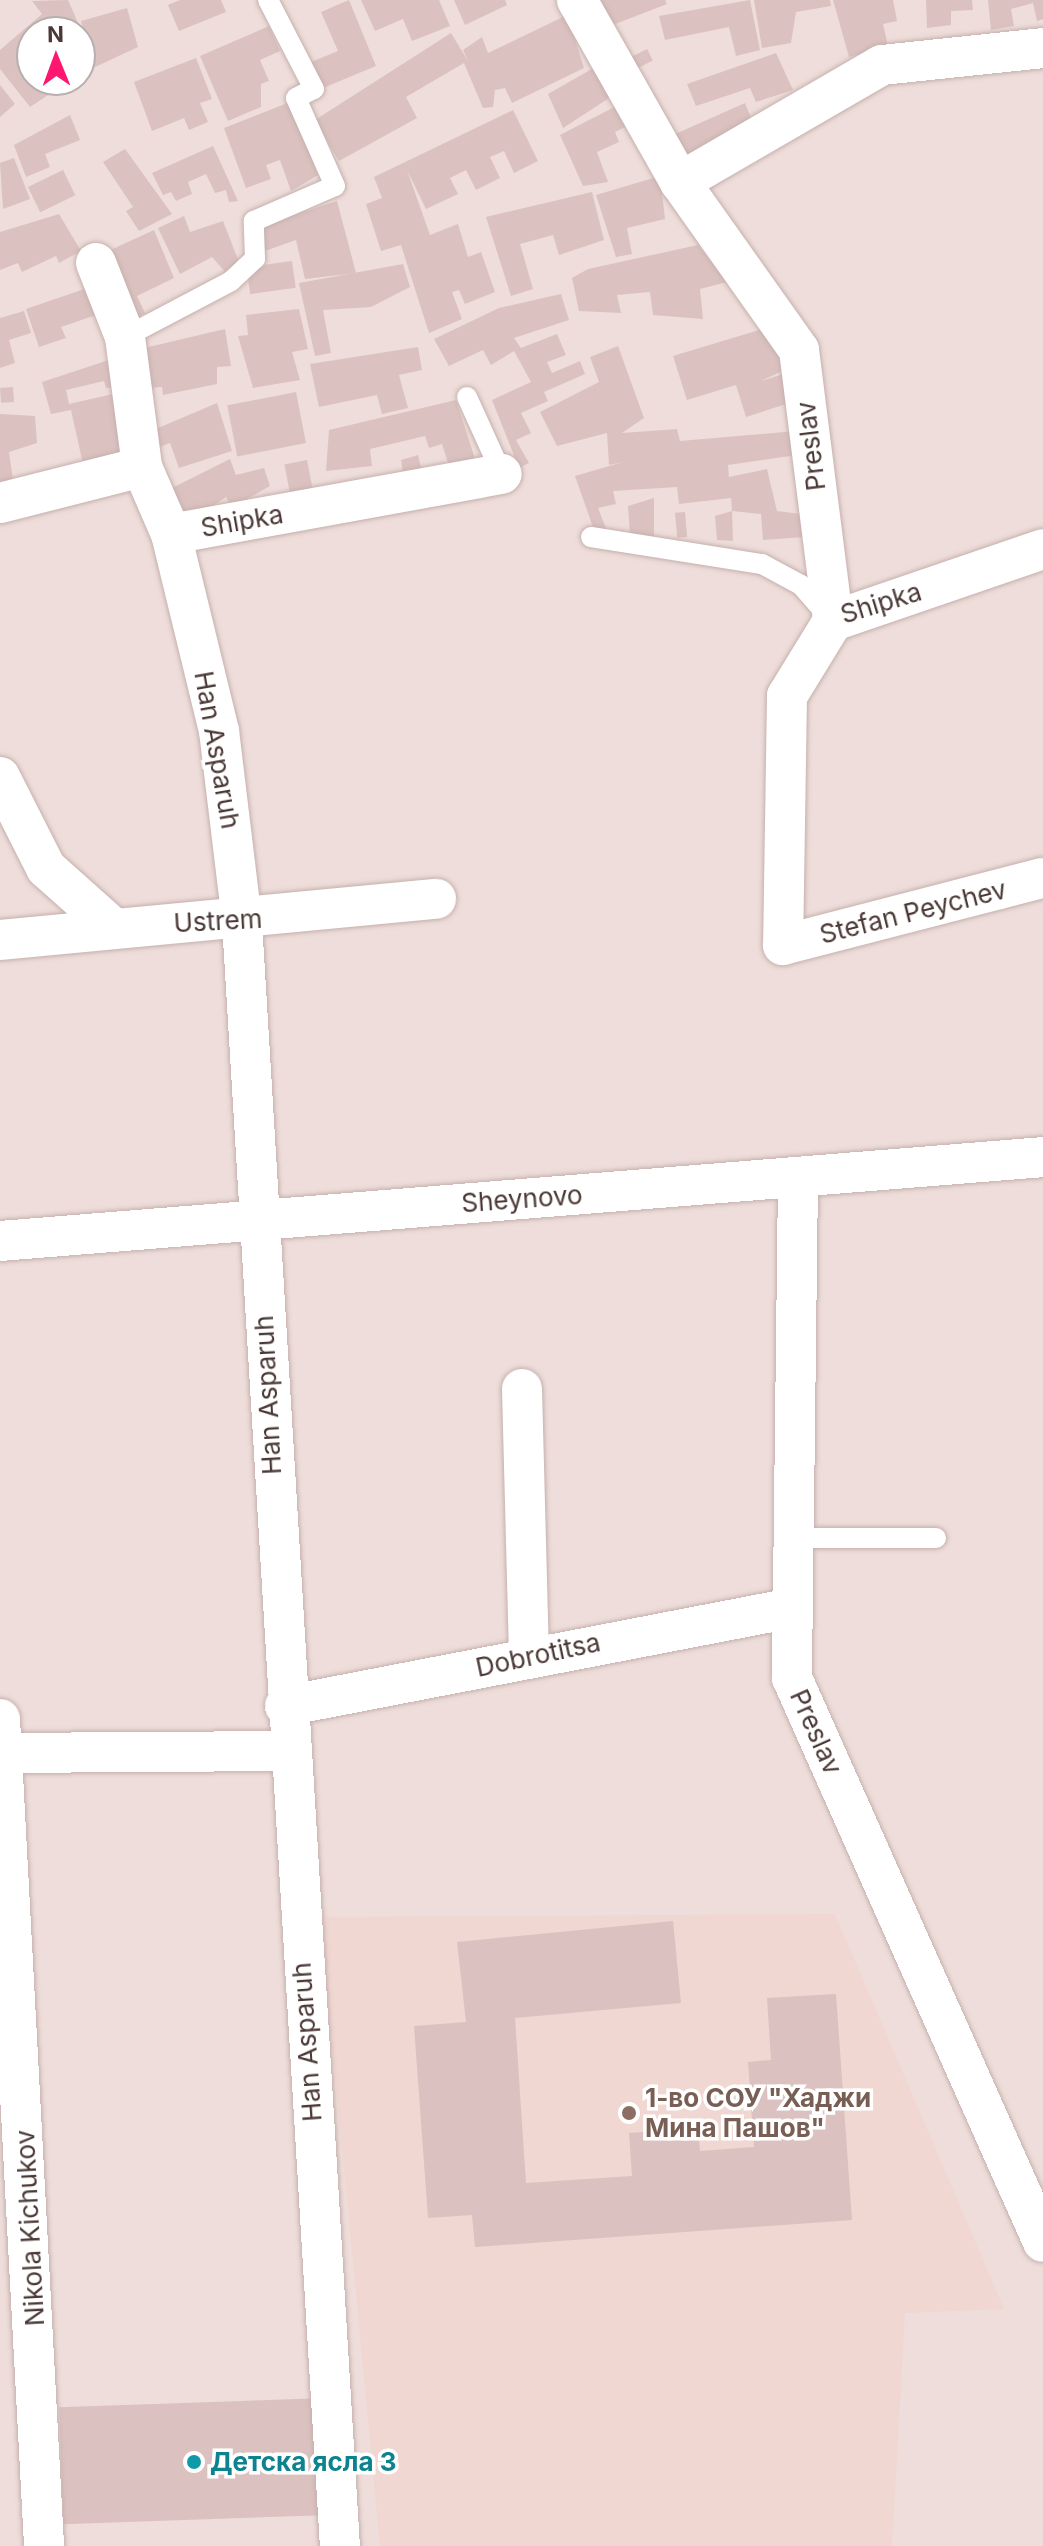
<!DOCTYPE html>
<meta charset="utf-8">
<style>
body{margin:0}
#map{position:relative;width:1043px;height:2546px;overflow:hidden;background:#f5ebe9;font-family:Inter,sans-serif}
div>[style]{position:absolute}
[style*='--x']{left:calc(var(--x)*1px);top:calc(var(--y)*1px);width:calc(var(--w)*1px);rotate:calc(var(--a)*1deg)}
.residential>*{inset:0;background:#eeddda}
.education>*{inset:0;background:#f0d7d1}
.building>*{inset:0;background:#dbc2c0;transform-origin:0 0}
.roads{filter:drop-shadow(0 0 2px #c5b0ad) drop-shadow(0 0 2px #c5b0ad)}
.service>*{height:20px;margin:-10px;padding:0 10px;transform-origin:10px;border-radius:10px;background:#fff}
.minor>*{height:40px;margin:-20px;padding:0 20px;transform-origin:20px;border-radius:20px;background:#fff}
.dots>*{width:22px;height:22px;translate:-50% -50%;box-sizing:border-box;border:4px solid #fff;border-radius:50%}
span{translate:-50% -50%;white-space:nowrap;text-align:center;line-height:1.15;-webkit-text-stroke:7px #fff;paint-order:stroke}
.street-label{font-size:26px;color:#4a3836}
.education-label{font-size:26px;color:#785e54;font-weight:700}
.left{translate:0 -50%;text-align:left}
.culture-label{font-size:26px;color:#0d838f;font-weight:700}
.north{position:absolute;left:16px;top:16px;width:80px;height:80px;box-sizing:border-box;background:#fff;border:2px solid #b7afaf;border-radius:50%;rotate:359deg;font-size:22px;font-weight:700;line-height:32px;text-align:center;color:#4a3836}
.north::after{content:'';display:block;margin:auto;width:28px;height:36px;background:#ff166e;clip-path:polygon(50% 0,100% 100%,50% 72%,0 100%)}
</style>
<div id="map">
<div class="residential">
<i style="clip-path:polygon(evenodd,0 0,1043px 0,1043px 2546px,0 2546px,0 0,32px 32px,80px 32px,80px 80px,32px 80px,32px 32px)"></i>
</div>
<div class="education">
<i style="clip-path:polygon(835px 1914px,1004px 2309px,905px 2313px,892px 2546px,380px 2546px,320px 1917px)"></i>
</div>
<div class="building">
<i style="clip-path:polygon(68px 0,78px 23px,64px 32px,32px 32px,32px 80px,51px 93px,30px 107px,0 69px,0 50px,42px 14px,32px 1px)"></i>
<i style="clip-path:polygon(180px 0,221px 0,226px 12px,179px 31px,168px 5px)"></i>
<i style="clip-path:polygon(349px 0,376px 66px,323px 88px,311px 62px,338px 51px,321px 12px)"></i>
<i style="clip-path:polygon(361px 0,439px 0,450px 26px,412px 41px,403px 19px,375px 31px)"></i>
<i style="clip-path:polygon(454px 0,505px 0,507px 5px,465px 25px)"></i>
<i style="clip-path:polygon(598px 0,665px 0,667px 4px,610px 26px)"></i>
<i style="clip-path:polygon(750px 0,760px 50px,736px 56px,729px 27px,665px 40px,659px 16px)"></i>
<i style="clip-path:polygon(754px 0,830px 0,831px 6px,796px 12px,791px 43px,762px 48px)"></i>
<i style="clip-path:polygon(833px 0,893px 0,897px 21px,883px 24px,888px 46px,849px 57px)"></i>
<i style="clip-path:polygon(926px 0,972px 0,973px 10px,951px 11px,951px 25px,927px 28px)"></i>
<i style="clip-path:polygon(988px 0,1043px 0,1043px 19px,1037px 21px,1033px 3px,1011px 9px,1014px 26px,991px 30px)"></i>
<i style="clip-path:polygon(127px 8px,138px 47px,93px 68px,81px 21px)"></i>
<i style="clip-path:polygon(567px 15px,584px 68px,512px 103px,505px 88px,495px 90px,493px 107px,483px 108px,464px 63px,406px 97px,417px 118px,339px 161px,315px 120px,451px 33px,468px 61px,463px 50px,482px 37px,488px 53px)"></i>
<i style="clip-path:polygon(269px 26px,280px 51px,260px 60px,269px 81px,261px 84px,261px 107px,228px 121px,200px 56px)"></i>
<i style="left:647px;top:49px;width:13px;height:21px;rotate:63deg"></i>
<i style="clip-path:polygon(776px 53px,793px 90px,756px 102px,750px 88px,696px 106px,687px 84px)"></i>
<i style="clip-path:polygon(196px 58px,212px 99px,200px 103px,208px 122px,189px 130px,184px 118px,152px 131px,134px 82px)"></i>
<i style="clip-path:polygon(604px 62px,620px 91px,563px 128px,548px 94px)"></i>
<i style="clip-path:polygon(0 85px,15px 104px,0 117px)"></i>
<i style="clip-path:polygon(626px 101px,634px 123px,615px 132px,619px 142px,597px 152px,608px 182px,583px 186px,560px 135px)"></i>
<i style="clip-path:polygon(290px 102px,318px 175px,291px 191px,280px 160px,266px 165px,271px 179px,246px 188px,224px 128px)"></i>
<i style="clip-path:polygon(745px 103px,753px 123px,685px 162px,673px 135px)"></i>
<i style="clip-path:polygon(513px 110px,538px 161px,514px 173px,504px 151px,490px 157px,500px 178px,476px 190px,466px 170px,450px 178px,458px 194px,426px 209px,407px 170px,430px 235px,458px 224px,468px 257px,481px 252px,495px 292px,465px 304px,459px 290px,452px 292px,462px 319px,429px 333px,401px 245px,381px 251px,366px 204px,382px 198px,374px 177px)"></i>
<i style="clip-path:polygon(70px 115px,80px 140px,45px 154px,50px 167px,26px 177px,14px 145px)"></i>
<i style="clip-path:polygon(213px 146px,238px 201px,229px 202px,226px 190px,215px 193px,206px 174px,188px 182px,192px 194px,176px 201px,171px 192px,163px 195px,152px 173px)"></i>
<i style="clip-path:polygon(125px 149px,172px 214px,139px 231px,126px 211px,133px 207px,103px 162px)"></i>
<i style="clip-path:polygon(14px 158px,30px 199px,3px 209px,0 163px)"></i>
<i style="left:63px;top:170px;width:28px;height:39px;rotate:64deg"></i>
<i style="clip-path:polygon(660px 176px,665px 219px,627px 228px,632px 254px,616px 257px,596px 195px)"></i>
<i style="clip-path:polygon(592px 192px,604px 240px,559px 255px,553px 235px,520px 244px,533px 289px,511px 296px,486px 217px)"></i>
<i style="clip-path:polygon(337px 201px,356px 273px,305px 279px,296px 240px,265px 251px,261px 226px)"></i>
<i style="clip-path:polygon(59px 214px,81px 251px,59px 263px,56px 256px,22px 272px,18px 263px,0 270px,0 232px)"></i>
<i style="clip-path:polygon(184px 216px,190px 232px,223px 221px,239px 262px,227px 274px,212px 257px,180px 274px,158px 228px)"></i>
<i style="clip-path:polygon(154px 230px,174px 278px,137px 296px,145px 313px,133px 319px,104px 253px)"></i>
<i style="clip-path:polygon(698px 245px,727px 282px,700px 289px,703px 319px,653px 315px,650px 292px,617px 295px,621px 313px,579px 311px,572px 278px,588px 269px)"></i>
<i style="left:292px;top:261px;width:27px;height:46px;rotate:82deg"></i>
<i style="clip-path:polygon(403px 264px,410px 287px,371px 307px,323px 310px,331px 353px,315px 356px,299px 283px)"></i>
<i style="clip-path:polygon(96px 285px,105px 312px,61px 327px,66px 338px,39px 347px,26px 309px)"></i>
<i style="clip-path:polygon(561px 294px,569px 320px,514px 338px,521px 348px,557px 334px,566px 355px,547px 362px,552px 373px,580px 361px,585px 374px,544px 392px,548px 401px,521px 413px,531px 433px,516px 440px,529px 463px,519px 468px,492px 400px,531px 382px,514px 351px,491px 365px,483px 350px,449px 366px,434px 339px,499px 308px)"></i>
<i style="clip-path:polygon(299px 309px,308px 349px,292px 352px,300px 380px,253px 388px,238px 336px,248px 335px,246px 315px)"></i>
<i style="clip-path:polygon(24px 311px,31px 333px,9px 340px,15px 363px,0 368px,0 318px)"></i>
<i style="clip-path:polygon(769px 327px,791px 367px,761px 381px,793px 371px,799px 400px,746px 417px,736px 385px,687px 400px,673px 356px)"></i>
<i style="clip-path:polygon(225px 329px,231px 366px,217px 367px,217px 384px,163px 395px,162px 387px,147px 388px,140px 349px)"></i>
<i style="clip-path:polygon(618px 346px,644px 418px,622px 433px,677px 429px,680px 441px,796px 431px,797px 455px,728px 465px,729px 477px,767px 469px,777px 511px,801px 514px,804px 537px,763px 540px,761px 514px,732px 511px,731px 498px,679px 504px,677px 487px,613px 491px,616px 504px,598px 508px,609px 536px,594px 530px,575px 476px,623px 462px,609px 465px,607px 433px,557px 446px,540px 412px,599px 382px,590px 357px)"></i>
<i style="clip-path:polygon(418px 347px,422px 370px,399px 375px,408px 408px,382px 414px,377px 395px,319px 407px,310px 364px)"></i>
<i style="clip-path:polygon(124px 355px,125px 386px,106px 388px,104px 381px,66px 390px,69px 404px,113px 394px,136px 462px,85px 473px,71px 410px,51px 414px,42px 382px)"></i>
<i style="left:13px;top:387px;width:15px;height:13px;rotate:86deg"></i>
<i style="left:296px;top:392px;width:52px;height:70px;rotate:79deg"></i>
<i style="clip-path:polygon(456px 400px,477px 465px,451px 472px,442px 444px,429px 448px,425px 436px,370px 449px,372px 466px,326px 471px,329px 430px)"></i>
<i style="clip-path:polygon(217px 403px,232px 451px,179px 468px,170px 443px,157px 448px,151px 431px)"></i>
<i style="clip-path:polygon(0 414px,35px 416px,37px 443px,9px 452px,15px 494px,0 496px)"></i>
<i style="clip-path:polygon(418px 455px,424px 480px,405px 485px,401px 460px)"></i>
<i style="clip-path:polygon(230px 459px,236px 475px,264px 468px,270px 486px,247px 499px,254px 511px,237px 517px,226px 497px,190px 522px,172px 488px)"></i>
<i style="left:307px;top:460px;width:36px;height:23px;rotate:79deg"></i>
<i style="clip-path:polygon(654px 498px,654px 536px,630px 535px,628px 506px)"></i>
<i style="clip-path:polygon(732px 511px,733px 541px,717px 540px,715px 516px)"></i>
<i style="left:685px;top:512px;width:25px;height:10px;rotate:85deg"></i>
<i style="clip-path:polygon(673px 1921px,681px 2003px,515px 2018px,526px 2183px,632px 2176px,629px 2133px,698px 2128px,700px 2151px,754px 2147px,748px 2062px,771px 2060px,767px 1998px,836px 1994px,852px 2220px,475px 2247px,472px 2215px,428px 2218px,414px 2026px,466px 2022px,457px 1942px)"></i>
<i style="left:326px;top:2398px;width:117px;height:267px;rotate:88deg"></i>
</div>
<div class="roads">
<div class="service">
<i style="--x:125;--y:337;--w:120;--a:-27.8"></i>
<i style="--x:231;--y:281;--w:33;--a:-43"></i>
<i style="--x:255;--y:259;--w:38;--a:-92"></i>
<i style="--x:254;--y:221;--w:88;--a:-23.4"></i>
<i style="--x:335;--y:186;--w:96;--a:-113.9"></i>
<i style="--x:296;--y:98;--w:20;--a:-27"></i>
<i style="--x:314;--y:89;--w:100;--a:-117.3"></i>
<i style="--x:467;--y:397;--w:85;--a:65.6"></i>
<i style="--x:591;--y:537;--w:173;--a:9"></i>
<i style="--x:762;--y:564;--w:44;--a:28.3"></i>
<i style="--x:801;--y:585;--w:40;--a:49"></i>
<i style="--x:795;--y:1538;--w:141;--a:0"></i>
</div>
<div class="minor">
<i style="--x:577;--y:0;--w:209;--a:60.5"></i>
<i style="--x:680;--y:182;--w:206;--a:54.7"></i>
<i style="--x:799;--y:350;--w:273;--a:82.8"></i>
<i style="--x:833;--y:621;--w:88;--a:121.5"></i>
<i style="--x:787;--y:696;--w:249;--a:90.9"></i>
<i style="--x:783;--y:945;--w:268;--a:-14.5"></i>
<i style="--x:680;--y:182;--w:233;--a:-30.1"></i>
<i style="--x:882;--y:65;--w:162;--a:-6"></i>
<i style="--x:96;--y:263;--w:79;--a:68.6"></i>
<i style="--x:125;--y:337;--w:131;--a:82.5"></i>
<i style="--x:142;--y:467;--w:73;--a:66.6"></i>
<i style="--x:171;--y:534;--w:203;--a:76.3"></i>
<i style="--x:219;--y:731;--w:192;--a:83.1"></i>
<i style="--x:242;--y:922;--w:1627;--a:86.55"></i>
<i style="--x:0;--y:503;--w:146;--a:-14.2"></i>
<i style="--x:171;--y:534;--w:336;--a:-10.3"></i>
<i style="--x:833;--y:621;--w:222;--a:-18.9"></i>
<i style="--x:0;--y:777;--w:102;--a:63.2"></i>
<i style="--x:46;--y:868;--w:87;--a:41.7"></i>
<i style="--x:0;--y:940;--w:438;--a:-5.4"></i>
<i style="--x:798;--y:1179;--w:499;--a:90.7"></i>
<i style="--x:792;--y:1678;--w:617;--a:66.01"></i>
<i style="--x:0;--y:1241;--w:1046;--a:-4.6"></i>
<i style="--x:522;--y:1389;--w:269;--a:88.5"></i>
<i style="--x:285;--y:1706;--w:516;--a:-10.94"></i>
<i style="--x:0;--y:1719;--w:828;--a:86.95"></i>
<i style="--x:0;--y:1753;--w:288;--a:-0.4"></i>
</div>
</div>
<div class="dots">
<i style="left:629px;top:2113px;background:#8d6e63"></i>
<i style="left:194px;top:2462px;background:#0f9aa8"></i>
</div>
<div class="street-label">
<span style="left:811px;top:446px;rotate:-97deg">Preslav</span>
<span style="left:242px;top:521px;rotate:-10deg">Shipka</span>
<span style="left:881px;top:603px;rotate:-17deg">Shipka</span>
<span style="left:217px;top:750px;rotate:80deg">Han Asparuh</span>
<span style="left:913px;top:912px;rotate:-14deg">Stefan Peychev</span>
<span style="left:218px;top:921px;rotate:-3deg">Ustrem</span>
<span style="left:522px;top:1199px;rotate:-4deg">Sheynovo</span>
<span style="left:268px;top:1395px;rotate:-93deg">Han Asparuh</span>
<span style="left:538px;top:1655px;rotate:-12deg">Dobrotitsa</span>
<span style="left:816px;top:1732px;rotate:66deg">Preslav</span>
<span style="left:307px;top:2042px;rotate:-94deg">Han Asparuh</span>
<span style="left:30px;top:2228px;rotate:-93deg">Nikola Kichukov</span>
</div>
<div class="education-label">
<span class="left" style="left:645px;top:2113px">1-во СОУ "Хаджи<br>Мина Пашов"</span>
</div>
<div class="culture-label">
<span class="left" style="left:210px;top:2462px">Детска ясла 3</span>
</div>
<div class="north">N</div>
</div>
